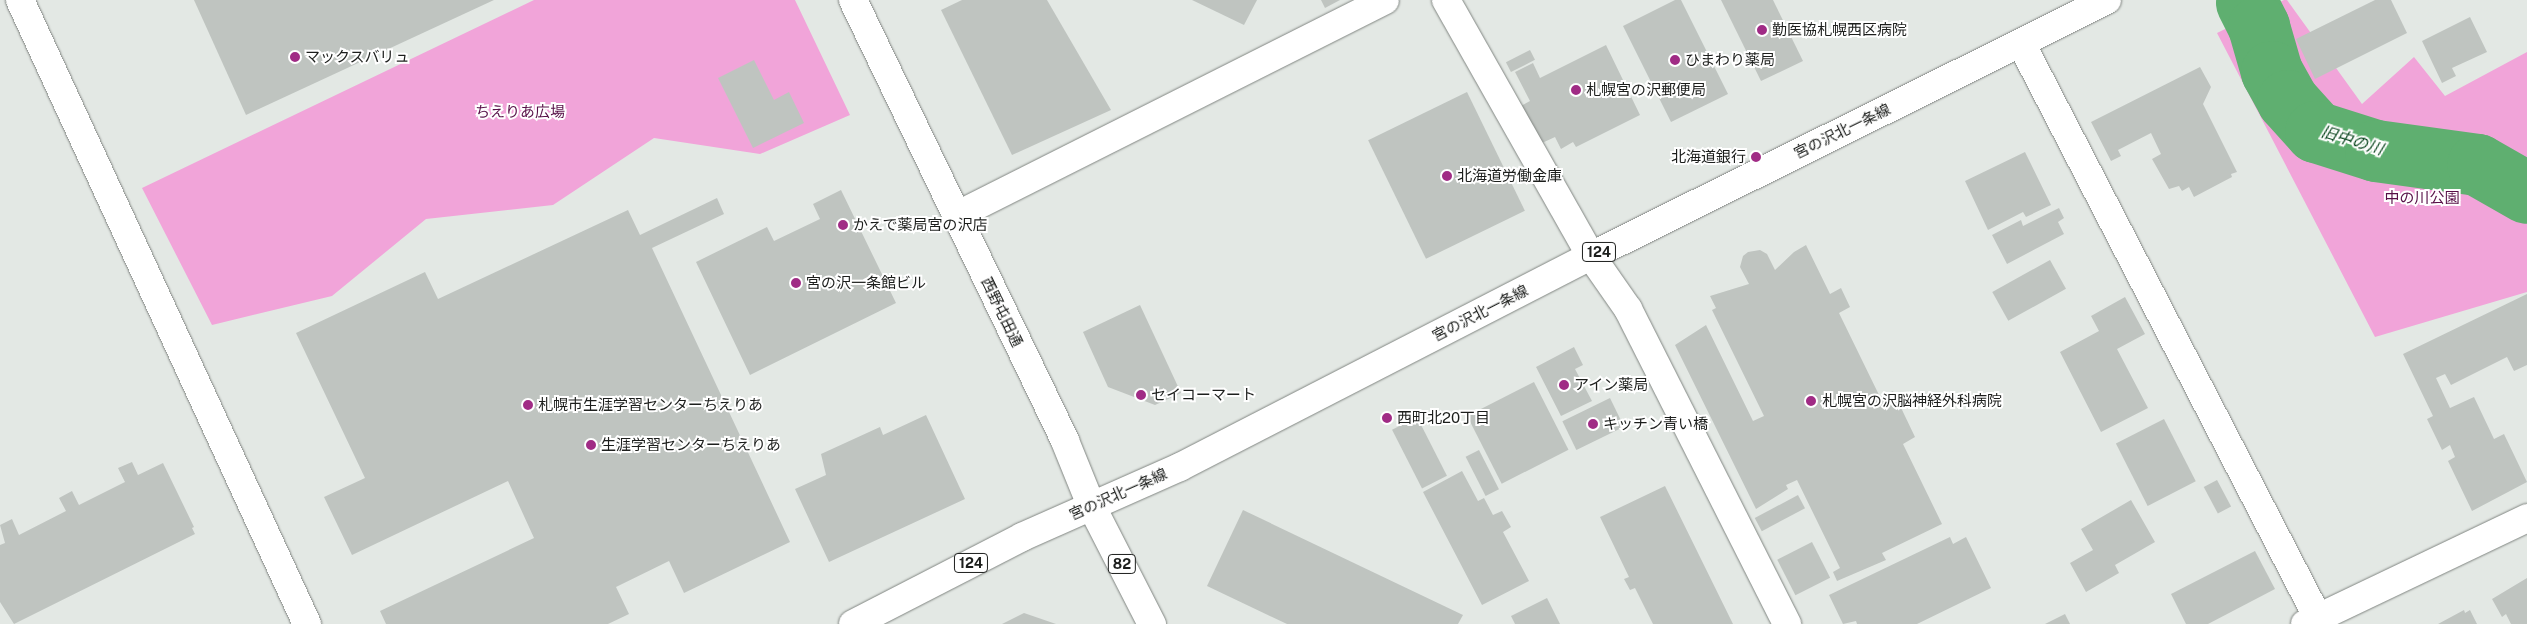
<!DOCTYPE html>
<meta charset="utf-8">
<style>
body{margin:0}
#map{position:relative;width:2527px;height:624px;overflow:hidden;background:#e3e8e4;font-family:"Public Sans","Noto Sans JP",sans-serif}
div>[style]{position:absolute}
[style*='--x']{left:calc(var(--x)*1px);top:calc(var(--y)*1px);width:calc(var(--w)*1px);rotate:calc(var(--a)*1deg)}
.green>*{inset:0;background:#f1a4d9}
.river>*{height:62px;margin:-31px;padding:0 31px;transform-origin:31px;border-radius:31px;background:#5faf70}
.building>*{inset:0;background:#bfc4c0;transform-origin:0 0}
.roads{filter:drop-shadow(0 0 1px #808581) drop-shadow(0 0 1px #808581)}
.street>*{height:28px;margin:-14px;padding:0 14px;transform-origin:14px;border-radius:14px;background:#fff}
.secondary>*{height:28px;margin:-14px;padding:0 14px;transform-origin:14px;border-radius:14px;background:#fff}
.primary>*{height:28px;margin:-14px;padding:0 14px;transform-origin:14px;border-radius:14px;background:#fff}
.dots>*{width:14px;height:14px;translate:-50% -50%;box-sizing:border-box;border:2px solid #fff;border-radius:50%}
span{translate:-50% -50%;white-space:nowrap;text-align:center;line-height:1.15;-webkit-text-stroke:4px #fff;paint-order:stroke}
.shield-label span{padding:1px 4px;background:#fff;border:1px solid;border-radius:4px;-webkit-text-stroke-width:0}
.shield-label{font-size:14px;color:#1c1e1c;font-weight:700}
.poi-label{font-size:15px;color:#1c1e1c}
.left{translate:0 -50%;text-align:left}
.right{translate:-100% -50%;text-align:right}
.park-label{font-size:15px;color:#570f47}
.street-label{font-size:15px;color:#1c1e1c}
.water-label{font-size:16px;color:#08451d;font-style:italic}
</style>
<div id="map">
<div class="green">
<i style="clip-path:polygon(534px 0,795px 0,850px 115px,760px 154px,654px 138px,553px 205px,426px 219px,332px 296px,212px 325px,142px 188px)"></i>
<i style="clip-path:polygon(2284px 0,2287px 0,2362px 104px,2414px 57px,2445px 96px,2527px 52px,2527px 292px,2375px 337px,2217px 33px)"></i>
</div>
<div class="river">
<i style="--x:2247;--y:3;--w:27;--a:63"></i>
<i style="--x:2259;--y:27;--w:47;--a:73.9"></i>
<i style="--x:2272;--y:72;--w:33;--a:61"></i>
<i style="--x:2288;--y:101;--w:42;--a:47.9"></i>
<i style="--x:2316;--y:132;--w:63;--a:17.6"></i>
<i style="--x:2376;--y:151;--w:103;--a:7.8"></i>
<i style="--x:2478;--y:165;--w:56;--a:29.7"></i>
</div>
<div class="building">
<i style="clip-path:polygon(194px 0,494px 0,246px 115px)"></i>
<i style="clip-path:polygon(962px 0,1047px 0,1111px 110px,1012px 155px,941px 10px)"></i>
<i style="clip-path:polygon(1192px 0,1257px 0,1244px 25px)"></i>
<i style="clip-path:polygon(1321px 0,1340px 0,1325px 8px)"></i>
<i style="clip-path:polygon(1675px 0,1681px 0,1728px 94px,1671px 122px,1623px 26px)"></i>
<i style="clip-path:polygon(1721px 0,1773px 0,1803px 61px,1761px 81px)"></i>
<i style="clip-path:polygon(2375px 0,2391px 0,2407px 33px,2315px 79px,2296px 39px)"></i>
<i style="clip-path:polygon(2470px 17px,2487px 52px,2452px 68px,2456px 76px,2442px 83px,2422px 41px)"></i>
<i style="clip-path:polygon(1606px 45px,1640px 115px,1576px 147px,1573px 142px,1561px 149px,1555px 137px,1542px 143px,1519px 107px,1530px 101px,1515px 72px,1533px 63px,1540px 78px)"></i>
<i style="left:1530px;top:50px;width:11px;height:27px;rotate:63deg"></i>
<i style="clip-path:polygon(754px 60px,774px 100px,789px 92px,804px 123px,753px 148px,718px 78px)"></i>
<i style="clip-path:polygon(2200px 67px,2211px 87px,2203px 104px,2237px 172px,2231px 174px,2232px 177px,2194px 197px,2189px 187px,2182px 191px,2179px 186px,2169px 189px,2152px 159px,2161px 154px,2151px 133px,2118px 150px,2121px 156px,2111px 161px,2091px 122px)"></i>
<i style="left:1467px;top:92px;width:132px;height:110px;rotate:64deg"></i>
<i style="clip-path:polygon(2025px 152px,2051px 205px,2026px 217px,2023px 212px,1988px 230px,1965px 181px)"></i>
<i style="clip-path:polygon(841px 190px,896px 303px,750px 375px,696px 262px,767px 227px,774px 241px,820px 219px,813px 204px)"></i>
<i style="clip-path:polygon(717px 198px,724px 214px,652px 248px,790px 542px,684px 593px,669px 561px,616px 587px,629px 614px,608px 624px,386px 624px,380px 611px,534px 538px,508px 481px,352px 555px,324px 497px,365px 478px,296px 333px,425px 272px,438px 299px,628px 210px,640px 235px)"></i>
<i style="clip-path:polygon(2059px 208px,2064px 218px,2058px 222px,2064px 234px,2007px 264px,1992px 235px,2021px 220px,2023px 226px)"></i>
<i style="clip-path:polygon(1806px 245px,1830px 294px,1841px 288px,1850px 307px,1839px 313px,1880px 397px,1893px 391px,1915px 437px,1903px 444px,1942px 524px,1882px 553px,1886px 560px,1837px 581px,1833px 572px,1840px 568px,1797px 480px,1786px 485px,1788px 489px,1756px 509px,1675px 345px,1706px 325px,1753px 421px,1764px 416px,1712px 310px,1716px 308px,1710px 296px,1749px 284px,1740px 267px,1743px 256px,1748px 252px,1760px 250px,1767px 254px,1775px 270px,1794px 252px)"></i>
<i style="left:2050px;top:260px;width:33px;height:66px;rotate:61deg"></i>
<i style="clip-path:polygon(2527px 294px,2527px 365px,2514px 371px,2507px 357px,2451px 385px,2445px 374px,2436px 378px,2450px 408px,2474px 397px,2494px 439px,2504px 434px,2527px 482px,2472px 511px,2448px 461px,2455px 457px,2450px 445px,2442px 450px,2427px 419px,2433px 416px,2403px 354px)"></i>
<i style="clip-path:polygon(2125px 297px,2145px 334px,2117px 349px,2148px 408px,2101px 432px,2060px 352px,2099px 331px,2091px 316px)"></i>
<i style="clip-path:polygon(1140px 305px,1181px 393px,1155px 405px,1108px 387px,1083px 332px)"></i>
<i style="clip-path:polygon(1574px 347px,1583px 365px,1575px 369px,1592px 401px,1561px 416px,1536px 367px)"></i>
<i style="left:1534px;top:382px;width:76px;height:75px;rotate:63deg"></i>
<i style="left:1610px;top:398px;width:32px;height:53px;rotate:64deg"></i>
<i style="clip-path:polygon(926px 415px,965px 499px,829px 562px,795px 489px,826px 475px,821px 454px,880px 427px,883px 435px)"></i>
<i style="left:1417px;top:417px;width:66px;height:28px;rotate:63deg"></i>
<i style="left:2164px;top:419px;width:70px;height:54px;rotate:63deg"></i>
<i style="left:1479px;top:450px;width:44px;height:15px;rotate:63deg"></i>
<i style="clip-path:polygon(132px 462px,138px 475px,163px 463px,194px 527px,192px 528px,195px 534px,14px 624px,0 602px,0 545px,5px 543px,0 525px,12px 519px,19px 535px,66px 511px,59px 498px,72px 491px,79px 505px,125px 482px,118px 468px)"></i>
<i style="clip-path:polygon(1462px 471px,1478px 501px,1484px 498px,1493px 515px,1502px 511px,1511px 527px,1503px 532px,1529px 581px,1482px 605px,1423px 492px)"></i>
<i style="left:2217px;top:480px;width:30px;height:15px;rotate:62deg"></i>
<i style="clip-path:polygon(1665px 486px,1733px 624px,1653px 624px,1635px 588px,1630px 590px,1624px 579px,1629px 577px,1600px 517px)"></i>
<i style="left:1798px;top:495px;width:15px;height:49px;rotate:62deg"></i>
<i style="clip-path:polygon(2131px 500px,2155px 542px,2115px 565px,2119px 573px,2086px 592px,2070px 563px,2093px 550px,2081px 529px)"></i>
<i style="clip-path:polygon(1243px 510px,1463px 615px,1458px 624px,1287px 624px,1207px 586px)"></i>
<i style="clip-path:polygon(1950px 537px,1953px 544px,1966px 537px,1991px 588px,1917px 624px,1857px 624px,1856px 621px,1843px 624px,1829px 595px)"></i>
<i style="left:1812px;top:542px;width:40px;height:39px;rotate:63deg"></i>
<i style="clip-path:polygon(2255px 551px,2275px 589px,2208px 624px,2186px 624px,2171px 594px)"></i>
<i style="clip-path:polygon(2527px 578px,2527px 624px,2511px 624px,2506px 614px,2502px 617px,2492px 599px)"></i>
<i style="clip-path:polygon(1547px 598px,1560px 624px,1515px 624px,1511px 616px)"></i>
<i style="clip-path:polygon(2464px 610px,2465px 613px,2470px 610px,2477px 624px,2438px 624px)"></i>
<i style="clip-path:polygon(1024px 613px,1056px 624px,1002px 624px)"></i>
<i style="clip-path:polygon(2065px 614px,2070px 624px,2045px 624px)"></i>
</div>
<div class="roads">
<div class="street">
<i style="--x:20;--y:0;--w:687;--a:65.3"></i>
<i style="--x:1446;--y:0;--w:294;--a:60.5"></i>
<i style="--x:1591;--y:256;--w:65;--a:55.1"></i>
<i style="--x:1628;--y:309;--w:353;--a:63.2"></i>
<i style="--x:2021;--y:43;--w:654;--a:62.69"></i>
<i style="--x:956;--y:216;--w:480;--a:-26.7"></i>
<i style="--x:2305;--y:624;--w:246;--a:-25.5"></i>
</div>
<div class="secondary">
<i style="--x:853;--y:0;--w:489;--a:64.3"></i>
<i style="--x:1065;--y:441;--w:69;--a:67.9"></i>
</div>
<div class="primary">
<i style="--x:1091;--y:505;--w:134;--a:62.9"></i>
<i style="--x:853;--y:624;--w:190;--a:-27.2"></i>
<i style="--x:1022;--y:537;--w:173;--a:-23.9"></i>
<i style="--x:1180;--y:467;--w:462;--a:-27.2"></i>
<i style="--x:1591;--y:256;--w:576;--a:-26.39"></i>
</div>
</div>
<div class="dots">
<i style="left:1762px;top:30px;background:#a02b85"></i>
<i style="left:295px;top:57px;background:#a02b85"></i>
<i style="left:1675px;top:60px;background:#a02b85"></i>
<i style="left:1576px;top:90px;background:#a02b85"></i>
<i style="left:1756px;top:157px;background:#a02b85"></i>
<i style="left:1447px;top:176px;background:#a02b85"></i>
<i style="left:843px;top:225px;background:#a02b85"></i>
<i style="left:796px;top:283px;background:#a02b85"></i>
<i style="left:1564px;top:385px;background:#a02b85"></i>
<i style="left:1141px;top:395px;background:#a02b85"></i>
<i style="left:1811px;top:401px;background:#a02b85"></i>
<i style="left:528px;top:405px;background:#a02b85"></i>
<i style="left:1387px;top:418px;background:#a02b85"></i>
<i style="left:1593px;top:424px;background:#a02b85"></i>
<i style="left:591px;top:445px;background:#a02b85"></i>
</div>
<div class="shield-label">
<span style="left:1599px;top:252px">124</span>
<span style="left:971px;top:563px">124</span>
<span style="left:1122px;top:564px">82</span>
</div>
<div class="poi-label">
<span class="left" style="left:1772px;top:30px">勤医協札幌西区病院</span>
<span class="left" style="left:305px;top:57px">マックスバリュ</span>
<span class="left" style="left:1685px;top:60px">ひまわり薬局</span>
<span class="left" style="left:1586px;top:90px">札幌宮の沢郵便局</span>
<span class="right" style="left:1746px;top:157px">北海道銀行</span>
<span class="left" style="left:1457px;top:176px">北海道労働金庫</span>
<span class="left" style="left:853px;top:225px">かえで薬局宮の沢店</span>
<span class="left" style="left:806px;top:283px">宮の沢一条館ビル</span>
<span class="left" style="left:1574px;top:385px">アイン薬局</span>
<span class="left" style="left:1151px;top:395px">セイコーマート</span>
<span class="left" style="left:1822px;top:401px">札幌宮の沢脳神経外科病院</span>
<span class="left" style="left:538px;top:405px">札幌市生涯学習センターちえりあ</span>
<span class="left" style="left:1397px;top:418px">西町北20丁目</span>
<span class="left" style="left:1603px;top:424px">キッチン青い橋</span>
<span class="left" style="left:601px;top:445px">生涯学習センターちえりあ</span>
</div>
<div class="park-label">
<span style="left:520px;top:112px">ちえりあ広場</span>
<span style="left:2422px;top:198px">中の川公園</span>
</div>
<div class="street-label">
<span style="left:1842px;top:131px;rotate:-26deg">宮の沢北一条線</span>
<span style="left:1002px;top:312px;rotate:64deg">西野屯田通</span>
<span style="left:1480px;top:313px;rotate:-27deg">宮の沢北一条線</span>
<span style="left:1118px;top:494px;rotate:-24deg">宮の沢北一条線</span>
</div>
<div class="water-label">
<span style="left:2352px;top:141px;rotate:17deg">旧中の川</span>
</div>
</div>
